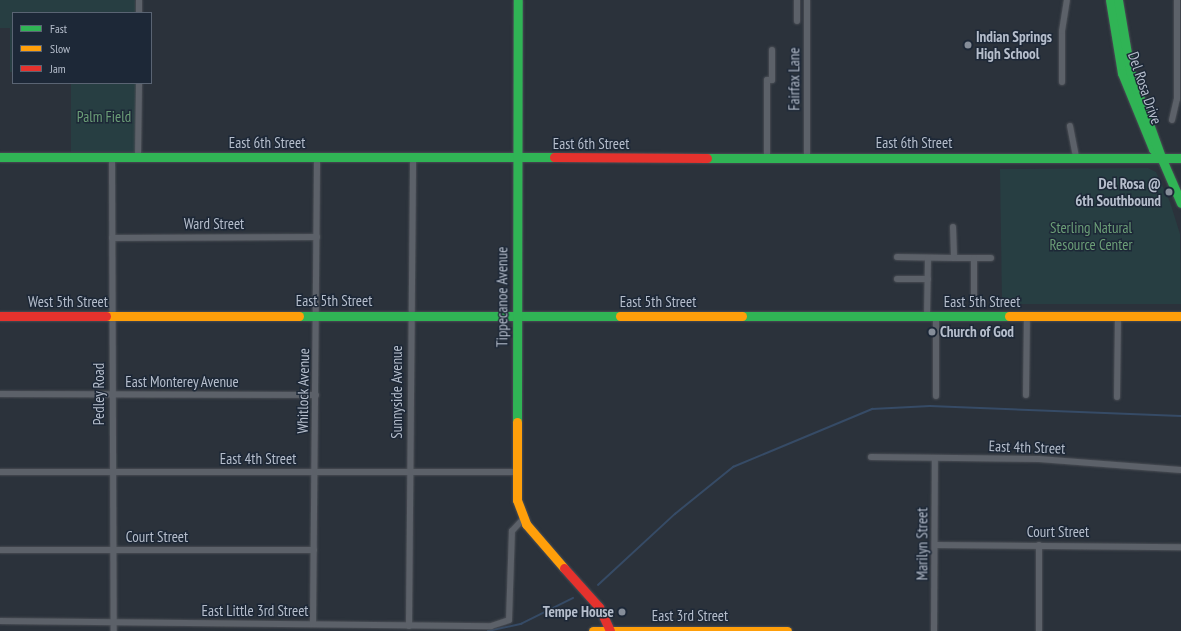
<!DOCTYPE html>
<style>
body{margin:0}
#map{position:relative;width:1181px;height:631px;overflow:hidden;background:#2b323b;font-family:"PT Sans Narrow",sans-serif}
div>[style]{position:absolute}
[style*='--x']{left:calc(var(--x)*1px);top:calc(var(--y)*1px);width:calc(var(--w)*1px);rotate:calc(var(--a)*1deg)}
.green>*{inset:0;background:#273e42;transform-origin:0 0}
.stream>*{height:1.5px;margin:-0.75px;padding:0 0.75px;transform-origin:0.75px;border-radius:0.75px;background:#364b66}
.roads{filter:drop-shadow(0 0 1px #4a4e55) drop-shadow(0 0 1px #4a4e55)}
.street>*{height:6px;margin:-3px;padding:0 3px;transform-origin:3px;border-radius:3px;background:#5c6169}
.fast>*{height:9px;margin:-4.5px;padding:0 4.5px;transform-origin:4.5px;border-radius:4.5px;background:#30b455}
.slow>*{height:9px;margin:-4.5px;padding:0 4.5px;transform-origin:4.5px;border-radius:4.5px;background:#ff9f0a}
.jam>*{height:9px;margin:-4.5px;padding:0 4.5px;transform-origin:4.5px;border-radius:4.5px;background:#e5322d}
.dots>*{width:11px;height:11px;translate:-50% -50%;box-sizing:border-box;border:2px solid #1d2837;border-radius:50%}
span{translate:-50% -50%;white-space:nowrap;text-align:center;line-height:1.15;-webkit-text-stroke:3px #1d2837;paint-order:stroke}
.poi-label{font-size:15px;color:#b6becc;font-weight:700}
.left{translate:0 -50%;text-align:left}
.right{translate:-100% -50%;text-align:right}
.street-label{font-size:15px;color:#b6becc}
.park-label{font-size:15px;color:#6b9e77}
.legend{position:absolute;left:12px;top:12px;width:140px;height:72px;box-sizing:border-box;background:#1d2837;border:1px solid #5a6473;margin:0;padding:5px 7px;list-style:none;font-size:12px;color:#b6becc}
.legend li{display:flex;align-items:center;gap:8px;height:20px}
.legend b{width:20px;border:1px solid #5a6473}
</style>
<div id="map">
<div class="green">
<i style="clip-path:polygon(0 0,135px 0,136px 13px,13px 13px,13px 72px,10px 72px,10px 28px,0 28px)"></i>
<i style="left:71px;top:83px;width:65px;height:69px"></i>
<i style="clip-path:polygon(1148px 168px,1156px 172px,1170px 202px,1180px 234px,1181px 304px,1002px 304px,1000px 169px)"></i>
</div>
<div class="stream">
<i style="--x:598;--y:585;--w:105;--a:-42.7"></i>
<i style="--x:675;--y:514;--w:75;--a:-39"></i>
<i style="--x:733;--y:467;--w:151;--a:-22.6"></i>
<i style="--x:872;--y:409;--w:58;--a:-3"></i>
<i style="--x:930;--y:406;--w:251;--a:2.3"></i>
<i style="--x:488;--y:631;--w:34;--a:-12"></i>
<i style="--x:521;--y:624;--w:58;--a:-26.6"></i>
</div>
<div class="roads">
<div class="street">
<i style="--x:139;--y:0;--w:13;--a:90"></i>
<i style="--x:797;--y:21;--w:21;--a:-90"></i>
<i style="--x:1062;--y:82;--w:51;--a:-90"></i>
<i style="--x:1062;--y:31;--w:31;--a:-81"></i>
<i style="--x:1172;--y:120;--w:22;--a:-77"></i>
<i style="--x:1177;--y:99;--w:99;--a:-90"></i>
<i style="--x:1070;--y:126;--w:32;--a:79"></i>
<i style="--x:112;--y:157;--w:474;--a:89.8"></i>
<i style="--x:138;--y:157;--w:74;--a:-89.2"></i>
<i style="--x:767;--y:158;--w:78;--a:-90"></i>
<i style="--x:767;--y:80;--w:5;--a:0"></i>
<i style="--x:772;--y:80;--w:30;--a:-90"></i>
<i style="--x:807;--y:158;--w:158;--a:-90"></i>
<i style="--x:953;--y:227;--w:31;--a:88"></i>
<i style="--x:954;--y:258;--w:37;--a:0"></i>
<i style="--x:112;--y:238;--w:205;--a:-0.3"></i>
<i style="--x:897;--y:257;--w:57;--a:1"></i>
<i style="--x:974;--y:258;--w:39;--a:90"></i>
<i style="--x:897;--y:279;--w:31;--a:0"></i>
<i style="--x:927;--y:316;--w:58;--a:-89"></i>
<i style="--x:0;--y:394;--w:316;--a:0.2"></i>
<i style="--x:1026;--y:395;--w:79;--a:-89.3"></i>
<i style="--x:936;--y:396;--w:80;--a:-90"></i>
<i style="--x:1117;--y:397;--w:81;--a:-89.3"></i>
<i style="--x:871;--y:457;--w:168;--a:0.7"></i>
<i style="--x:1039;--y:459;--w:142;--a:4.4"></i>
<i style="--x:0;--y:472;--w:516;--a:0"></i>
<i style="--x:935;--y:545;--w:246;--a:0.5"></i>
<i style="--x:0;--y:550;--w:314;--a:0"></i>
<i style="--x:0;--y:621;--w:491;--a:0.6"></i>
<i style="--x:491;--y:626;--w:19;--a:-18"></i>
<i style="--x:509;--y:620;--w:89;--a:-88.1"></i>
<i style="--x:512;--y:531;--w:16;--a:-47"></i>
<i style="--x:313;--y:624;--w:467;--a:-89.5"></i>
<i style="--x:409;--y:626;--w:469;--a:-89.5"></i>
<i style="--x:934;--y:631;--w:173;--a:-89.7"></i>
<i style="--x:1039;--y:631;--w:86;--a:-90"></i>
</div>
<div class="fast">
<i style="--x:1110;--y:0;--w:74;--a:80.7"></i>
<i style="--x:1122;--y:73;--w:82;--a:67.8"></i>
<i style="--x:1153;--y:149;--w:11;--a:45"></i>
<i style="--x:1161;--y:157;--w:50;--a:66.5"></i>
<i style="--x:1118;--y:0;--w:72;--a:80.4"></i>
<i style="--x:1130;--y:71;--w:91;--a:70.2"></i>
<i style="--x:0;--y:157;--w:554;--a:0"></i>
<i style="--x:707;--y:158;--w:474;--a:0"></i>
<i style="--x:299;--y:316;--w:321;--a:0"></i>
<i style="--x:742;--y:316;--w:267;--a:0"></i>
<i style="--x:517;--y:422;--w:422;--a:-89.9"></i>
</div>
<div class="slow">
<i style="--x:106;--y:316;--w:193;--a:0"></i>
<i style="--x:620;--y:316;--w:122;--a:0"></i>
<i style="--x:1009;--y:316;--w:172;--a:0"></i>
<i style="--x:517;--y:422;--w:78;--a:90"></i>
<i style="--x:517;--y:500;--w:26;--a:69"></i>
<i style="--x:526;--y:524;--w:58;--a:49.2"></i>
<i style="--x:593;--y:631;--w:194;--a:0"></i>
</div>
<div class="jam">
<i style="--x:554;--y:157;--w:153;--a:0.4"></i>
<i style="--x:0;--y:316;--w:106;--a:0"></i>
<i style="--x:564;--y:568;--w:52;--a:48.1"></i>
<i style="--x:599;--y:607;--w:26;--a:65"></i>
</div>
</div>
<div class="dots">
<i style="left:968px;top:45px;background:#858d99"></i>
<i style="left:1169px;top:192px;background:#858d99"></i>
<i style="left:932px;top:332px;background:#858d99"></i>
<i style="left:622px;top:612px;background:#858d99"></i>
</div>
<div class="poi-label">
<span class="left" style="left:976px;top:45px">Indian Springs<br>High School</span>
<span class="right" style="left:1161px;top:192px">Del Rosa @<br>6th Southbound</span>
<span class="left" style="left:940px;top:332px">Church of God</span>
<span class="right" style="left:614px;top:612px">Tempe House</span>
</div>
<div class="street-label">
<span style="left:794px;top:79px;rotate:-90deg">Fairfax Lane</span>
<span style="left:1145px;top:88px;rotate:71deg">Del Rosa Drive</span>
<span style="left:267px;top:143px">East 6th Street</span>
<span style="left:914px;top:143px">East 6th Street</span>
<span style="left:591px;top:144px">East 6th Street</span>
<span style="left:214px;top:224px">Ward Street</span>
<span style="left:502px;top:297px;rotate:-90deg">Tippecanoe Avenue</span>
<span style="left:334px;top:301px">East 5th Street</span>
<span style="left:68px;top:302px">West 5th Street</span>
<span style="left:658px;top:302px">East 5th Street</span>
<span style="left:982px;top:302px">East 5th Street</span>
<span style="left:182px;top:382px">East Monterey Avenue</span>
<span style="left:303px;top:391px;rotate:-89deg">Whitlock Avenue</span>
<span style="left:397px;top:392px;rotate:-90deg">Sunnyside Avenue</span>
<span style="left:99px;top:394px;rotate:-90deg">Pedley Road</span>
<span style="left:1027px;top:447px;rotate:2deg">East 4th Street</span>
<span style="left:258px;top:459px">East 4th Street</span>
<span style="left:1058px;top:532px">Court Street</span>
<span style="left:157px;top:537px">Court Street</span>
<span style="left:922px;top:544px;rotate:-90deg">Marilyn Street</span>
<span style="left:255px;top:611px">East Little 3rd Street</span>
<span style="left:690px;top:616px">East 3rd Street</span>
</div>
<div class="park-label">
<span style="left:104px;top:117px">Palm Field</span>
<span style="left:1091px;top:236px">Sterling Natural<br>Resource Center</span>
</div>
<ul class="legend">
<li><b style="height:5px;background:#30b455"></b>Fast</li>
<li><b style="height:5px;background:#ff9f0a"></b>Slow</li>
<li><b style="height:5px;background:#e5322d"></b>Jam</li>
</ul>
</div>
